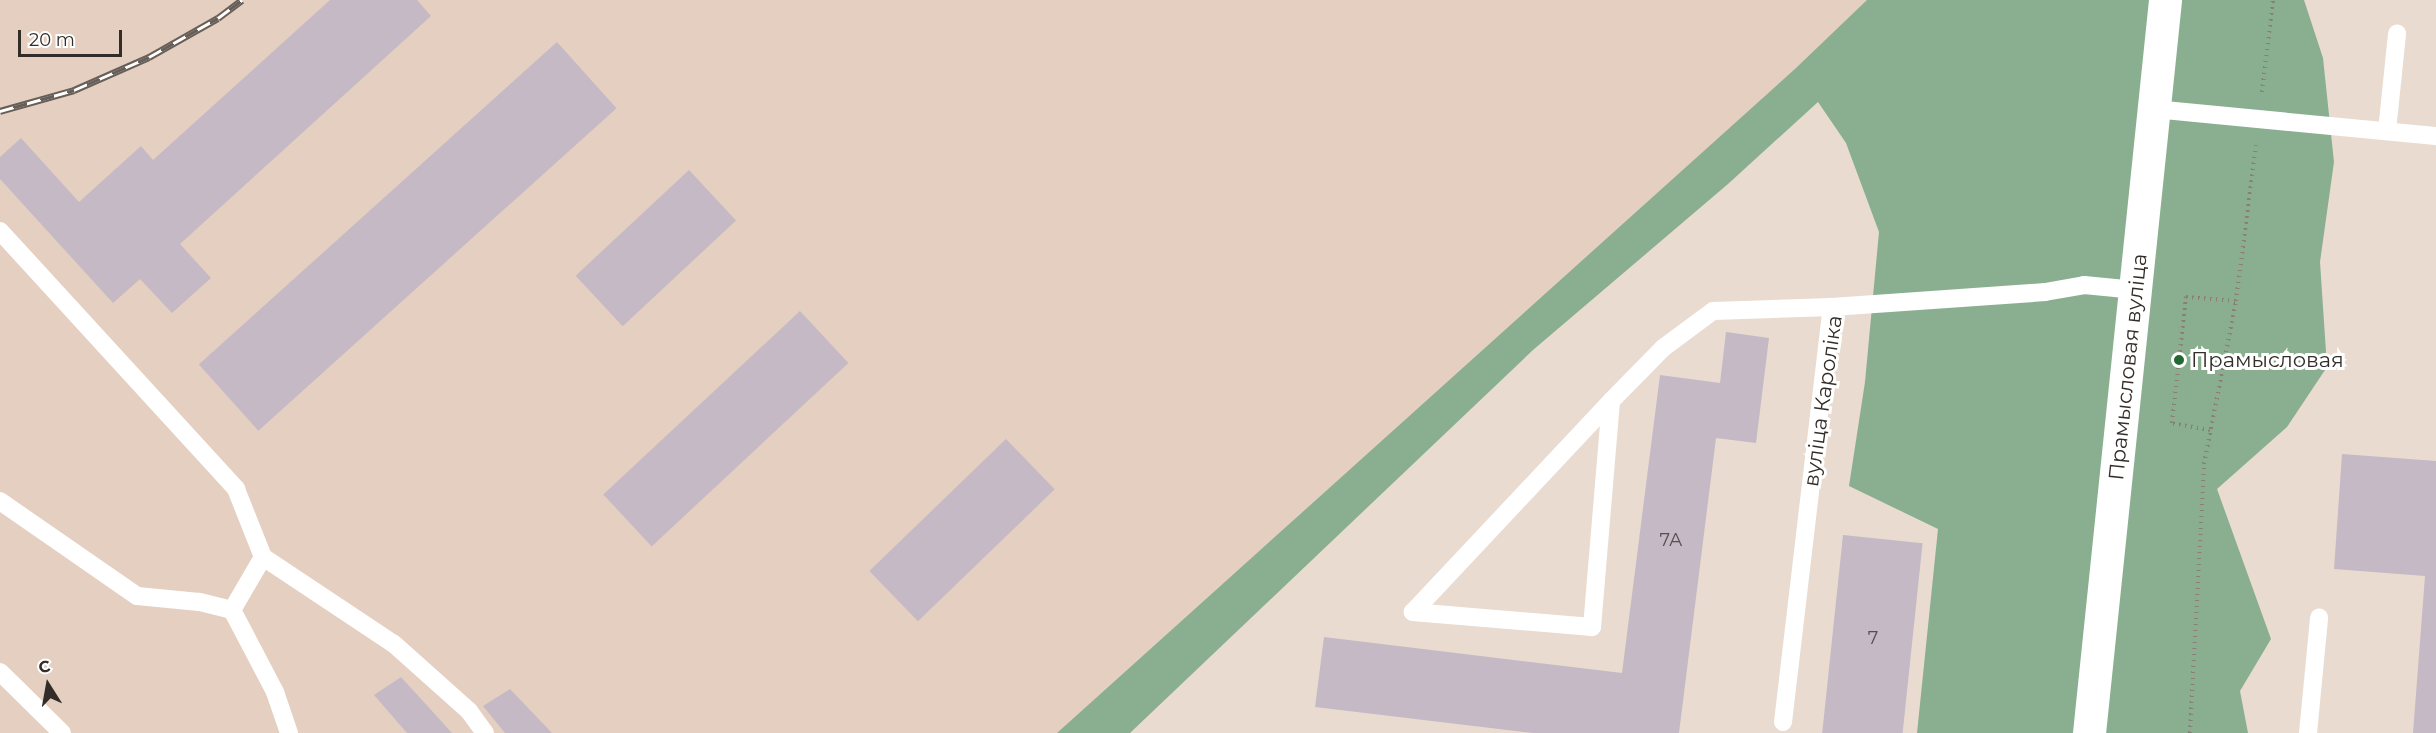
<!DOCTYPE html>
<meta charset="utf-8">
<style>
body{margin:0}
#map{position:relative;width:2436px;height:733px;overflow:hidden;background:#e9dbd0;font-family:Montserrat,sans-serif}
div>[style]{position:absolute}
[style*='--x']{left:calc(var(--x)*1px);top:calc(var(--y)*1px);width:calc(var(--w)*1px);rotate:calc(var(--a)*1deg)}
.built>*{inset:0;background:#e4cfc0}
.forest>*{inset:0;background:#89af90}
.building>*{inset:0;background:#c5b9c5;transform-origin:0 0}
.path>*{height:4px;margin-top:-2px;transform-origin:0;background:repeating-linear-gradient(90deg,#887f77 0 1.5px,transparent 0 6px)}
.lane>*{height:18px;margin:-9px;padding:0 9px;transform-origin:9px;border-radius:9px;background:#fff}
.secondary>*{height:33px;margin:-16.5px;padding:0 16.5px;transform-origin:16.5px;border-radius:16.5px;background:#fff}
.rail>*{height:7px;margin-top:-3.5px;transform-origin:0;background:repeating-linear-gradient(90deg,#fff 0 14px,#665e58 0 28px);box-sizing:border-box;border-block:2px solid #665e58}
.dots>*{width:16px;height:16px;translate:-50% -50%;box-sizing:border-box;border:3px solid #fff;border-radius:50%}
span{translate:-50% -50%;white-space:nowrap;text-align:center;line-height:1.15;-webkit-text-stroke:6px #fff;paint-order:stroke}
.number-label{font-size:18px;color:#585050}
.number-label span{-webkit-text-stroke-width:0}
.poi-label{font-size:21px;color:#332d29}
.left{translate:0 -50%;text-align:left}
.street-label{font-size:21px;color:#332d29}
.north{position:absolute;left:18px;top:655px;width:60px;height:60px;-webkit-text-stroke:4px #fff;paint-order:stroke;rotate:349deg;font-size:16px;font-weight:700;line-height:24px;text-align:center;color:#332d29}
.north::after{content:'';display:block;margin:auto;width:21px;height:27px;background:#332d29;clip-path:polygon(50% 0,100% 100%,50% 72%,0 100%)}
.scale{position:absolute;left:18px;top:30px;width:104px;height:27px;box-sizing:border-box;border:3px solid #332d29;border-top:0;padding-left:8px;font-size:18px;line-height:21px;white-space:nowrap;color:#332d29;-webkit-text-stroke:4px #fff;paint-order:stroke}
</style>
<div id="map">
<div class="built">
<i style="clip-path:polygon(0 0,1872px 0,1057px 733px,0 733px)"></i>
</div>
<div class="forest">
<i style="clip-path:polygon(1867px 0,2304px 0,2323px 58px,2334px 162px,2320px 262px,2327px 367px,2287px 427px,2217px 489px,2271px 639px,2240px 691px,2248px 733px,1917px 733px,1938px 529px,1849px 486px,1865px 382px,1879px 232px,1846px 143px,1818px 102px,1728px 184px,1533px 350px,1130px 733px,1057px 733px,1796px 68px)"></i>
</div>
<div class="building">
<i style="clip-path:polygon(330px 0,417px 0,431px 16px,180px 244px,211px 278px,172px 313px,140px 279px,113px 303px,0 179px,0 157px,21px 138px,79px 202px,141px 146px,153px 160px)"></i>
<i style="left:557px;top:42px;width:89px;height:482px;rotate:48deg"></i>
<i style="left:689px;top:170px;width:69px;height:155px;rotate:47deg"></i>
<i style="left:800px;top:311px;width:71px;height:269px;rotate:47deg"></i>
<i style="clip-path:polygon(1726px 332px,1769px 338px,1756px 443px,1716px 438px,1679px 733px,1533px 733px,1315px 707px,1324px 637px,1622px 673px,1660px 375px,1720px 383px)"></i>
<i style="left:1006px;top:439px;width:70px;height:190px;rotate:46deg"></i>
<i style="clip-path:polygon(2342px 454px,2436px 461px,2436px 733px,2413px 733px,2425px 576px,2334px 569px)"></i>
<i style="left:1843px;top:535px;width:80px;height:199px;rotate:6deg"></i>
<i style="clip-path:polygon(401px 677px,452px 733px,407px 733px,374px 695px)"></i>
<i style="clip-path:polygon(510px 689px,552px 733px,505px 733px,483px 706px)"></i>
</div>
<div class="path">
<i style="--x:2262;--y:92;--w:93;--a:-83.2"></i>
<i style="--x:2210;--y:430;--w:39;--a:-170"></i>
<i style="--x:2172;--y:423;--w:127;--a:-83.7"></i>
<i style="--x:2186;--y:297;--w:50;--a:4.6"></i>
<i style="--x:2190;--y:733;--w:269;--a:-87"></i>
<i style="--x:2204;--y:464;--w:166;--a:-78.9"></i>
<i style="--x:2236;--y:301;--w:157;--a:-82.7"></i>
</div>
<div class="lane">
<i style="--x:2154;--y:109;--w:283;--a:5.5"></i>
<i style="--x:2387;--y:131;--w:98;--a:-84.1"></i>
<i style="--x:0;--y:231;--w:350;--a:47.5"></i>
<i style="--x:236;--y:489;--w:73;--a:68.3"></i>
<i style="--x:263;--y:557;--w:61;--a:120.3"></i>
<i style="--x:232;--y:610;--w:34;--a:-166"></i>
<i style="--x:199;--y:602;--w:62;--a:-174.5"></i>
<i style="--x:137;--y:596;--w:167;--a:-145.3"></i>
<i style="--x:1611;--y:401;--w:227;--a:94.8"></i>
<i style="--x:1592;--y:627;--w:180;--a:-175.2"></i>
<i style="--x:1413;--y:612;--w:289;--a:-46.8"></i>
<i style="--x:1611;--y:401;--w:74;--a:-45.5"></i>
<i style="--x:1663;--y:348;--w:62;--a:-36.5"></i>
<i style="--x:1713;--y:311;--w:119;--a:-1.9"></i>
<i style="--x:263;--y:557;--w:157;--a:33.6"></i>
<i style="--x:394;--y:644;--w:101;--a:41.8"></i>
<i style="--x:469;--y:711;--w:27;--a:54"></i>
<i style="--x:232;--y:610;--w:93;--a:62.3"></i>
<i style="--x:275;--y:692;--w:43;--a:71.1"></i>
<i style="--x:0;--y:672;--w:87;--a:44.5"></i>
<i style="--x:1783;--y:722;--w:418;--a:-83.3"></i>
<i style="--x:1832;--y:307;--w:214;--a:-4"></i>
<i style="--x:2045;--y:292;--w:40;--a:-10"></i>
<i style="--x:2084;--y:285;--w:52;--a:5.5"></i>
<i style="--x:2308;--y:733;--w:116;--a:-84.5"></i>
</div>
<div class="secondary">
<i style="--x:2089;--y:733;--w:737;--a:-84.08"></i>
</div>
<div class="rail">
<i style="--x:0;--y:111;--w:77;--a:-15.8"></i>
<i style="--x:74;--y:90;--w:82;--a:-23.7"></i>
<i style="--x:149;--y:57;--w:79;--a:-29.5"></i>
<i style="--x:218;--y:18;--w:30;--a:-37"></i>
</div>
<div class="dots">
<i style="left:2179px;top:360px;background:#236833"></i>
</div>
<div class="number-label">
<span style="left:1671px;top:540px">7А</span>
<span style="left:1873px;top:638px">7</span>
</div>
<div class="poi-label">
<span class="left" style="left:2191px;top:360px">Прамысловая</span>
</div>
<div class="street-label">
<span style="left:2128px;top:367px;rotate:-84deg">Прамысловая вуліца</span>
<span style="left:1823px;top:401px;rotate:-82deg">вуліца Кароліка</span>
</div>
<div class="north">С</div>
<div class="scale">20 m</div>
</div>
